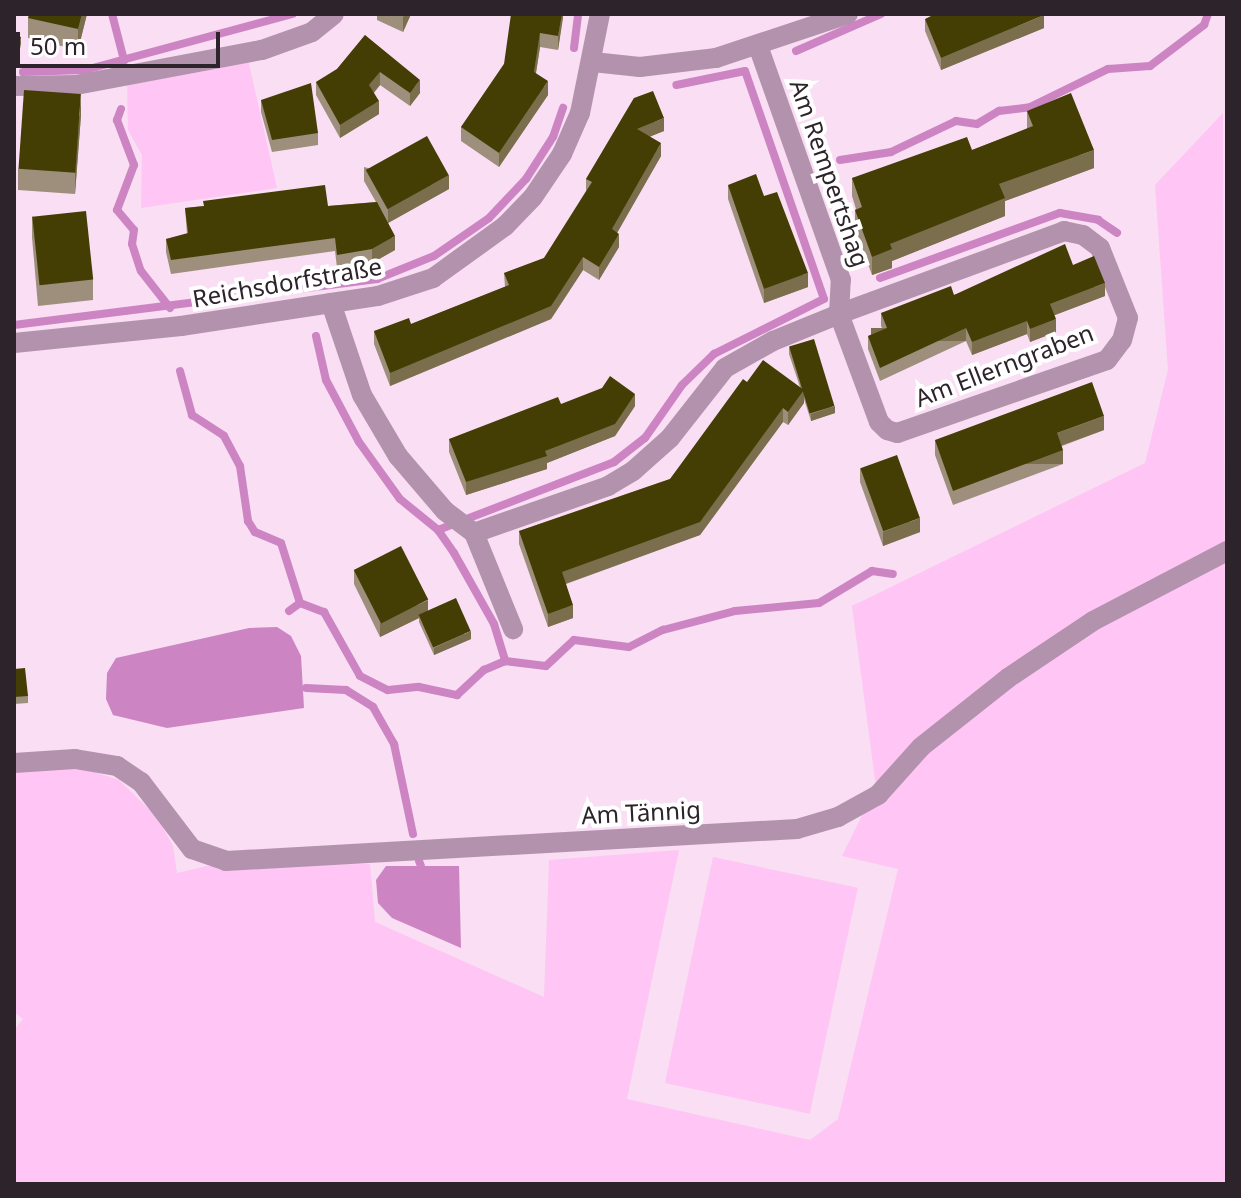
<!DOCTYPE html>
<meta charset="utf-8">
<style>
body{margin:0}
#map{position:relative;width:1241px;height:1198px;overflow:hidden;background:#f9def4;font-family:"Noto Sans",sans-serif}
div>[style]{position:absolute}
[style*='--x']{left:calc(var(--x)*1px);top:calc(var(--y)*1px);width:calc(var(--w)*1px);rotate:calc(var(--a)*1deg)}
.green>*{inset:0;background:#fec5f5;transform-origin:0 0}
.water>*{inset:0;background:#cd84c3}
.stream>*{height:8px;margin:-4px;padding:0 4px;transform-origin:4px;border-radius:4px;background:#cd84c3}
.minor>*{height:20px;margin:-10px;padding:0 10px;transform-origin:10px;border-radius:10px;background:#b392ad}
.wall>*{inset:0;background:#9e8e7c}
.shaded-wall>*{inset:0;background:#7a6e4d;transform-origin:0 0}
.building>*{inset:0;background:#443e05;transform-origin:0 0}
span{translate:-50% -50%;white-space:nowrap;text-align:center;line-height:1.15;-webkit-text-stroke:8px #fff;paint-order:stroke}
.street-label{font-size:24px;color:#2d232b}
.frame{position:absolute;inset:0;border:16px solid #2d232b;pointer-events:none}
.scale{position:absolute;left:16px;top:32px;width:204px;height:36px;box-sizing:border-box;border:4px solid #2d232b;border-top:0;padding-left:10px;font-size:24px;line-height:28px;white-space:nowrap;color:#2d232b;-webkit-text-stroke:6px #fff;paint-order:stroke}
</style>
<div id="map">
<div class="green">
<i style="clip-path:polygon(247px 55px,277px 188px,141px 208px,142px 155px,128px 130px,127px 78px)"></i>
<i style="clip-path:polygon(1223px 113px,1227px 1184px,14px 1184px,14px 1030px,23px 1019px,14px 1012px,14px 769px,82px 768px,119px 780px,157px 817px,173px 846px,177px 873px,207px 866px,370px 864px,375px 922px,544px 997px,549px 860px,679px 850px,627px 1099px,810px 1140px,838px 1119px,898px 869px,842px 856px,876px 787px,852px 606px,1145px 463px,1168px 370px,1155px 185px)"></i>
<i style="left:713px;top:857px;width:148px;height:231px;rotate:12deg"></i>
</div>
<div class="water">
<i style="clip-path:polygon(277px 627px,291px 636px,301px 656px,304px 708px,167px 728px,113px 715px,106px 699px,107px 673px,116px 658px,249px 628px)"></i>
<i style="clip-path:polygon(386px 866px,459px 866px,461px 948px,392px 918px,378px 903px,376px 880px)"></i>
</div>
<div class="stream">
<i style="--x:112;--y:14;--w:48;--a:75.4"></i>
<i style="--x:574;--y:48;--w:34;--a:-83"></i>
<i style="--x:796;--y:51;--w:93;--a:-23.5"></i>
<i style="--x:23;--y:72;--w:62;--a:-1.8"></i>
<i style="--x:85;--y:70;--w:215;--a:-15.1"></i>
<i style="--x:121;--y:109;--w:12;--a:110"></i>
<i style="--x:117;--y:120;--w:48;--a:69.3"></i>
<i style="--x:134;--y:165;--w:48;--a:110.7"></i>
<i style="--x:117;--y:210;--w:26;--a:50"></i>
<i style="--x:134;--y:230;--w:14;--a:98"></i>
<i style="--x:132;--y:244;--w:28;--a:72"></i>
<i style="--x:141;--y:271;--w:47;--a:51.9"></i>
<i style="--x:840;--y:160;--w:52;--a:-8.9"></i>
<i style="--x:891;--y:152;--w:72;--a:-25.5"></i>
<i style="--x:956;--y:121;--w:21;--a:8"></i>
<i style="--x:977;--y:124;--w:26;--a:-31"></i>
<i style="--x:999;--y:111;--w:31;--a:-7"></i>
<i style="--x:1030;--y:107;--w:87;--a:-26"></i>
<i style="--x:1108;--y:69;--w:42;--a:-4.1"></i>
<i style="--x:1150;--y:66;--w:68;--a:-37.2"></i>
<i style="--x:1204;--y:25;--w:12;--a:-70"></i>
<i style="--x:880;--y:278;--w:191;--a:-19.9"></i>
<i style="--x:1060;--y:213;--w:39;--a:10"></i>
<i style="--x:1098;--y:220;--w:23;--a:34"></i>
<i style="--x:14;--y:325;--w:366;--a:-7.2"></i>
<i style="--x:377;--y:279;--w:61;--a:-22"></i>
<i style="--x:434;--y:256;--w:67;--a:-34.6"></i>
<i style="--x:489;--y:218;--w:54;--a:-46.5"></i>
<i style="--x:526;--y:179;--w:50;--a:-57.3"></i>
<i style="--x:553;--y:137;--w:31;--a:-71"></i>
<i style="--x:316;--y:336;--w:45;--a:77.2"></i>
<i style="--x:326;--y:380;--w:70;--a:62"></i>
<i style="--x:359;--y:442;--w:70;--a:54.3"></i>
<i style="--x:400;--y:499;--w:49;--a:39.2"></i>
<i style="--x:438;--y:530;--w:28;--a:55"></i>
<i style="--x:454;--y:553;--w:81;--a:60.6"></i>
<i style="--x:494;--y:624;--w:39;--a:73"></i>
<i style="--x:180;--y:371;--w:46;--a:74.7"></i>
<i style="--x:192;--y:415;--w:38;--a:33"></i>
<i style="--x:224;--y:436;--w:34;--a:62"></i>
<i style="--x:240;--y:466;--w:56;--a:81.7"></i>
<i style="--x:248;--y:521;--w:13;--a:58"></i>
<i style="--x:255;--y:532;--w:28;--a:23"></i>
<i style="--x:281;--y:543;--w:63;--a:72.4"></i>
<i style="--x:438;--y:530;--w:189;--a:-21.1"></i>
<i style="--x:614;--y:462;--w:39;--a:-38"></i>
<i style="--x:645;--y:438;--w:65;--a:-55.1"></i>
<i style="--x:682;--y:385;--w:45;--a:-44.1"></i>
<i style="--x:714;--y:354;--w:123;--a:-26.6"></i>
<i style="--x:824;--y:299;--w:241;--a:-109.1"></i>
<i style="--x:745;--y:71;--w:70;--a:168.5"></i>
<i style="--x:300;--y:603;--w:26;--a:21"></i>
<i style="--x:324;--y:612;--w:73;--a:60.6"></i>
<i style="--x:360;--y:676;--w:31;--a:27"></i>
<i style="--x:388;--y:690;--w:31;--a:-6"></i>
<i style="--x:419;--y:687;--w:39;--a:12"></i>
<i style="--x:457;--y:695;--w:37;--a:-43"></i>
<i style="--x:484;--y:670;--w:23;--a:-23"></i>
<i style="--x:505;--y:661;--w:41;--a:7"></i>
<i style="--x:546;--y:666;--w:38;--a:-43"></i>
<i style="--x:574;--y:640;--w:55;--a:7.3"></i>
<i style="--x:629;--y:647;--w:38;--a:-27"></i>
<i style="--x:663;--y:630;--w:74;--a:-14.8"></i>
<i style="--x:735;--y:611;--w:84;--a:-5.4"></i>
<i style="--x:819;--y:603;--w:62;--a:-31.1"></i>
<i style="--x:872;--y:571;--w:21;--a:8"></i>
<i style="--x:289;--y:611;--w:14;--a:-36"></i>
<i style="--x:306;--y:688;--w:40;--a:2.9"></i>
<i style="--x:346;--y:690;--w:32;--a:32"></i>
<i style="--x:373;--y:707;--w:43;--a:60.4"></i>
<i style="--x:394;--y:744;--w:92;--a:78.1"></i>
<i style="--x:419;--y:861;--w:5;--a:68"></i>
</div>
<div class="minor">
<i style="--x:593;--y:62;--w:47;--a:6.1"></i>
<i style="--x:640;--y:67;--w:77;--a:-6.8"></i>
<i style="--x:716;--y:58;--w:139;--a:-18.4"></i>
<i style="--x:14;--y:86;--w:62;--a:-0.9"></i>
<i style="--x:76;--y:85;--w:189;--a:-10.7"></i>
<i style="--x:262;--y:50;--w:53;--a:-19.8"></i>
<i style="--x:312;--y:32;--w:28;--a:-39"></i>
<i style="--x:1064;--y:231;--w:19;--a:12"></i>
<i style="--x:1083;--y:235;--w:21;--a:37"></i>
<i style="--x:1100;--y:248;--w:75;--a:68.2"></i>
<i style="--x:1128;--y:318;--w:23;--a:105"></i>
<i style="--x:1122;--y:340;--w:25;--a:127"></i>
<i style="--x:1107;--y:360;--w:222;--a:160.8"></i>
<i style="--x:897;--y:433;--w:10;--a:-163"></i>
<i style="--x:887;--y:430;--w:11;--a:-135"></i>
<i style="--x:879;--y:422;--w:115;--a:-110.3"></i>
<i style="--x:839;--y:314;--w:240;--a:-20.2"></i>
<i style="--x:331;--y:303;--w:97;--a:71.4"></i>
<i style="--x:362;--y:395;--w:71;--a:59.5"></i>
<i style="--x:398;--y:456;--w:72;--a:49.5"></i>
<i style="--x:445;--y:511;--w:36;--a:37"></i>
<i style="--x:474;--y:533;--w:142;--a:-19.3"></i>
<i style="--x:608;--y:486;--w:29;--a:-31"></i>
<i style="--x:633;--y:471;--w:50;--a:-41.7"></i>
<i style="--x:670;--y:438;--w:89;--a:-51.8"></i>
<i style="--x:725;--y:368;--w:55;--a:-29.4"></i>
<i style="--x:773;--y:341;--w:71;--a:-22.2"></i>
<i style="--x:839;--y:314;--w:34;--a:-87"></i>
<i style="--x:841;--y:280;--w:248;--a:-109.5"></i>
<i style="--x:14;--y:343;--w:168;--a:-5.8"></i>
<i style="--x:181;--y:326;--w:152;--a:-8.7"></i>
<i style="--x:331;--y:303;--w:48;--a:-8.5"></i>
<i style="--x:378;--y:296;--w:58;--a:-18.1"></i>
<i style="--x:433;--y:278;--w:89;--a:-35.8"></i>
<i style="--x:505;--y:226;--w:40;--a:-46"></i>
<i style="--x:533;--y:197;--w:52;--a:-56"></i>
<i style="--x:562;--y:154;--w:45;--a:-66.3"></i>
<i style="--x:580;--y:113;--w:101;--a:-78.6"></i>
<i style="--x:474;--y:533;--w:104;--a:67.9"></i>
<i style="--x:14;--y:763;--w:61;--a:-3.8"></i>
<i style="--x:75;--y:759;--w:43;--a:9.5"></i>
<i style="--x:117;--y:766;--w:29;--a:34"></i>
<i style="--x:141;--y:782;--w:84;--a:52.7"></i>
<i style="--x:192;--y:849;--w:36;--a:19"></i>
<i style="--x:226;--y:861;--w:572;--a:-3.21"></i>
<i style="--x:797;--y:829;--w:43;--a:-16.3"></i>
<i style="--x:838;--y:817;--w:46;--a:-28.8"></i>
<i style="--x:878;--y:795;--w:64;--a:-48.1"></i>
<i style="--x:921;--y:747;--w:111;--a:-38.4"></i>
<i style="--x:1008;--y:678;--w:102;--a:-33.8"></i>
<i style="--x:1093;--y:621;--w:151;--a:-27.6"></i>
</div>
<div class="wall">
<i style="clip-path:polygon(87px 14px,78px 50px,28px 38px,28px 18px)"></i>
<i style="clip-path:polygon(377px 14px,411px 14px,403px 32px,377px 20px)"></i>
<i style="clip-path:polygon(563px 14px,558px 50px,540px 47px,536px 73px,548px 95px,499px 167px,461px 141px,461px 127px,504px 64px)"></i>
<i style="clip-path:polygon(925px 19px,1044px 28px,941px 70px,925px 31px)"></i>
<i style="clip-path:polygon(365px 35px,420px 93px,410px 106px,380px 85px,374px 93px,379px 114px,340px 138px,316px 95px,316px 82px,337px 69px)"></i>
<i style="clip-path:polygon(634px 98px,664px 131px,650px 136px,661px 156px,617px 232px,619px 247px,599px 280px,583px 270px,551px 319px,390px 386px,374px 344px,374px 331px,411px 324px,505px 287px,504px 273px,544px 258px,586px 191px,586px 179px)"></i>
<i style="clip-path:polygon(261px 100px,318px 133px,318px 145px,272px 152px,261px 112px)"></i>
<i style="clip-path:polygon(1027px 111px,1094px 168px,1005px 201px,1005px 216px,892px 261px,892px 268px,872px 275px,855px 228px,855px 210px,856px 209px,852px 196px,852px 178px,972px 150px,1027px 129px)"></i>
<i style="clip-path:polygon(81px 115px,75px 194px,18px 190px,18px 169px)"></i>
<i style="clip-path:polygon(364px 167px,449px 189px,388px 223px,395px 250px,372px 263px,337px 268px,335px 251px,171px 274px,166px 252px,166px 239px,187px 234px,185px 208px,204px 206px,328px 206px,376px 202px,364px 181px)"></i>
<i style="clip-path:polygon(728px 185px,764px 196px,808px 287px,764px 303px,728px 199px)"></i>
<i style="clip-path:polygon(32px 216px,93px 280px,93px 300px,38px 306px,32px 237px)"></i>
<i style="clip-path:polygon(1073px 265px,1105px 296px,1054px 315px,1056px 332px,1030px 342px,1027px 334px,972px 355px,966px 341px,880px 381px,868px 349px,868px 336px,883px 330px,881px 326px,881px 313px)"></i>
<i style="clip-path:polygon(789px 347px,835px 413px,811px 421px,804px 399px,804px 403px,788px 425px,783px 422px,700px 535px,566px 584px,573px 618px,548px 627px,519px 544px,519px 531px,670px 479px,747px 382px,800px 387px,789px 354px)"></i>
<i style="clip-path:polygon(635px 406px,615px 436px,547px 463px,547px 469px,466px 495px,449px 452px,449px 439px)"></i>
<i style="clip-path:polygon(1104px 430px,1062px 446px,1063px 464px,953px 505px,935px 455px,935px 440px)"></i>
<i style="clip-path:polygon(860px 468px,920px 532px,883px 546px,860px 482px)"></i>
<i style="clip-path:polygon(354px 570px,428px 611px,471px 639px,434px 655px,419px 622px,419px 618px,380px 637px,354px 584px)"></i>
<i style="clip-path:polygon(14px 669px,28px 696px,28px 703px,14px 704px)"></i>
</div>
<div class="shaded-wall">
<i style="clip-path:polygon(82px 14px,87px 14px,78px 50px,78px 29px)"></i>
<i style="clip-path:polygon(404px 14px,411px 14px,403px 32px,403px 18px)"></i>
<i style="clip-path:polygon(562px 14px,563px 14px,563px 18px,558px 50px,558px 36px)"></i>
<i style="clip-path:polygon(1044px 15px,1044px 28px,941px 70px,941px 58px)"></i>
<i style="clip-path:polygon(540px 33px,540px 47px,534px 85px,534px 72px)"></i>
<i style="clip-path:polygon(21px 37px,21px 44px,16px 67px,16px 60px)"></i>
<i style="clip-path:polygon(380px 72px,380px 85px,369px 98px,369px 85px)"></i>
<i style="clip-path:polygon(420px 80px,420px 93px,410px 106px,410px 93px)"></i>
<i style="clip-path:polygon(548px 81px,548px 95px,499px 167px,499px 153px)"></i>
<i style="clip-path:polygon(81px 94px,81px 115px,75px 194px,75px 173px)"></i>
<i style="clip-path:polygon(379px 101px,379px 114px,340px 138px,340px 125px)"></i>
<i style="clip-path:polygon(664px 118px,664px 131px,637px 142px,637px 129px)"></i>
<i style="clip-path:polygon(661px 143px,661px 156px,612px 242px,612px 229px)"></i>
<i style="clip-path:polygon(1094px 150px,1094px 168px,1005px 201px,1005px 216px,892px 261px,892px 268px,872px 275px,872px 257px,890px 244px,999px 184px)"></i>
<i style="clip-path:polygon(449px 175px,449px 189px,388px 223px,388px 209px)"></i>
<i style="clip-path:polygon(619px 234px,619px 247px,599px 280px,599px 267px)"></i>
<i style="clip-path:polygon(395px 236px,395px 250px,372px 263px,372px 249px)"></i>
<i style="clip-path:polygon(583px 257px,583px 270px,551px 319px,390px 386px,390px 373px)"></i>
<i style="clip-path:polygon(808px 273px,808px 287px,764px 303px,764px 289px)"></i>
<i style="clip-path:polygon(1105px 283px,1105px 296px,1050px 317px,1050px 304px)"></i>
<i style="clip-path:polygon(1056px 319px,1056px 332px,1030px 342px,1030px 329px)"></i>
<i style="clip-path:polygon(1027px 321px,1027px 334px,972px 355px,972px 342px)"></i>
<i style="left:966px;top:328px;width:13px;height:95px;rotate:90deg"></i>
<i style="clip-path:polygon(804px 390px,804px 403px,788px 425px,788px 412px)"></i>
<i style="clip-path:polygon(635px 394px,635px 406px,615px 436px,547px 463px,547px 469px,466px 495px,466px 482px,545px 451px)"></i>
<i style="clip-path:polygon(835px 406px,835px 413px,811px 421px,811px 414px)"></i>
<i style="clip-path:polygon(783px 408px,783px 422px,700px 535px,562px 585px,562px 572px)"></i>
<i style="clip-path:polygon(1104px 416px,1104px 430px,1057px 447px,1057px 433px)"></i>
<i style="left:1063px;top:450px;width:14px;height:117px;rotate:90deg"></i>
<i style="clip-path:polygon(920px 518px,920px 532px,883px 546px,883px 532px)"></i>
<i style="clip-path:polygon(428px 600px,428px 614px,419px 615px,419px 618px,380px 637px,380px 623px)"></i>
<i style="clip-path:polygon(573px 605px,573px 618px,548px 627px,548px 614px)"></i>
<i style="clip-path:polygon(471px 631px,471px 639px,434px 655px,434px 648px)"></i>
</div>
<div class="building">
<i style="clip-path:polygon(29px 14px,82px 14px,78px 29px,28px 18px)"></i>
<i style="clip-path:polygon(511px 14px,562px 14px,558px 36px,540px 33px,534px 72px,548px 81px,499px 153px,461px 127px,504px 64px)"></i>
<i style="clip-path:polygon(935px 14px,1044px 14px,1044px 15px,941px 58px,925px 19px)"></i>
<i style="clip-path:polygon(14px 35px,21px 37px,16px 60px,14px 59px)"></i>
<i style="clip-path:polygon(365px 35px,420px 80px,410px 93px,380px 72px,369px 85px,379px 101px,340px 125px,316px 82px,337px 69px)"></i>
<i style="clip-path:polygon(311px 83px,318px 133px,272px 140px,261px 100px)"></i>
<i style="left:24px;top:90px;width:57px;height:79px;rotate:4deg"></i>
<i style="clip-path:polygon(653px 91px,664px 118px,637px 129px,661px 143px,612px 229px,619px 234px,599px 267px,583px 257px,551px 306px,390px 373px,374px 331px,409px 318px,411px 324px,509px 285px,504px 273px,544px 258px,592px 182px,586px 179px,634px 98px)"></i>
<i style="clip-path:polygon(1071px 93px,1094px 150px,999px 184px,1005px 198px,890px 244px,892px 249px,872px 257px,855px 210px,862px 207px,852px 178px,967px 137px,972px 150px,1033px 126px,1027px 111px)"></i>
<i style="left:427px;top:136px;width:45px;height:70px;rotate:61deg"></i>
<i style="clip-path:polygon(756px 174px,764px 196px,777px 192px,808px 273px,764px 289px,728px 185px)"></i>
<i style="clip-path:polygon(325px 185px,328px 206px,377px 202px,395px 236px,372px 249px,337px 255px,335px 238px,171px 260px,166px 239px,188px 233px,185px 208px,204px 206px,203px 201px)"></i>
<i style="left:86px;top:211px;width:69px;height:54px;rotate:84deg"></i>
<i style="clip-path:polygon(1065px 244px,1073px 265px,1094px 256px,1105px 283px,1050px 304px,1056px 319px,1030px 329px,1027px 321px,972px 342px,966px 328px,880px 368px,868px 336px,887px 328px,881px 313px,951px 286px,954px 295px)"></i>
<i style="left:814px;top:339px;width:70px;height:26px;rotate:73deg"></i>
<i style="clip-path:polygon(763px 360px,804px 390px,788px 412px,783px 408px,700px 522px,562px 572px,573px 605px,548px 614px,519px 531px,670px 479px,743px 379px,747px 382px)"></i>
<i style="clip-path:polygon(610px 376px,635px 394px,615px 424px,545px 451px,547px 456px,466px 482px,449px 439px,558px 397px,561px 404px,602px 388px)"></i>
<i style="clip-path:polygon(1092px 382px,1104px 416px,1057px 433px,1063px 450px,953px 491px,935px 440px)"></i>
<i style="left:897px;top:455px;width:67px;height:39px;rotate:70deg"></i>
<i style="left:401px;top:546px;width:60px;height:53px;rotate:63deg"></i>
<i style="left:456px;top:598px;width:36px;height:41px;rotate:66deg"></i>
<i style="clip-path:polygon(25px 668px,28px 696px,14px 697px,14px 669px)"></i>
</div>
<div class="street-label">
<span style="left:830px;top:173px;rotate:71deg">Am Rempertshag</span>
<span style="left:287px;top:282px;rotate:-10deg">Reichsdorfstraße</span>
<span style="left:1004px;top:365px;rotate:-21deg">Am Ellerngraben</span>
<span style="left:641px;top:812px;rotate:-3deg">Am Tännig</span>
</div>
<div class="frame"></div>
<div class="scale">50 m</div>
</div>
